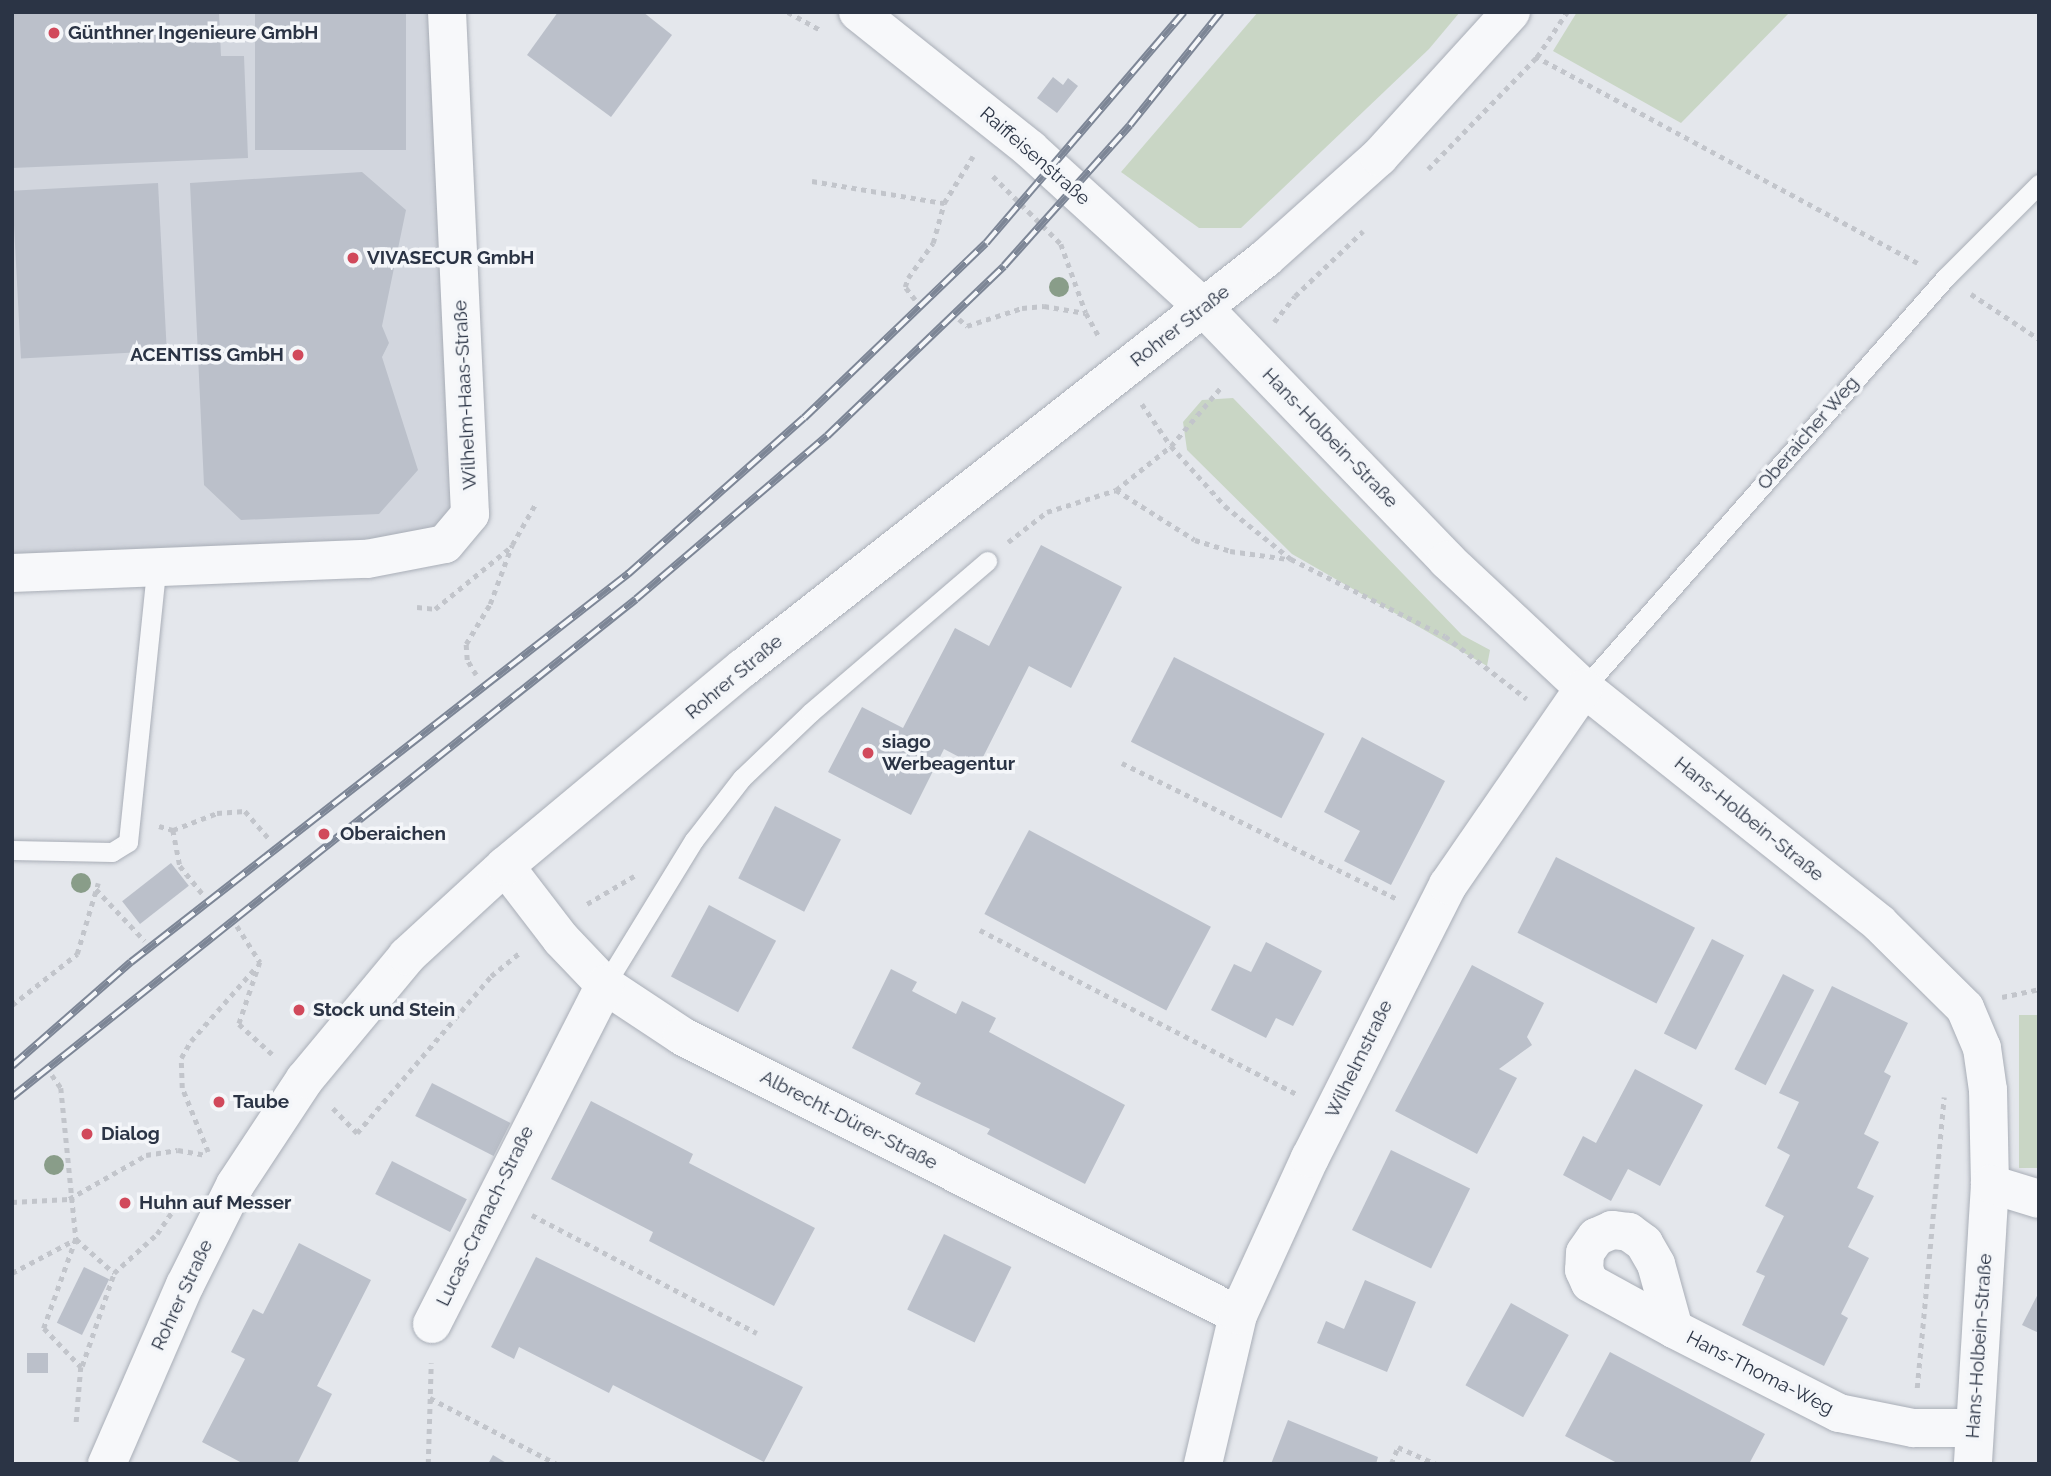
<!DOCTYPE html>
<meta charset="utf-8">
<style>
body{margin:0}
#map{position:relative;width:2051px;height:1476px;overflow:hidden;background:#e4e7ec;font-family:Raleway,sans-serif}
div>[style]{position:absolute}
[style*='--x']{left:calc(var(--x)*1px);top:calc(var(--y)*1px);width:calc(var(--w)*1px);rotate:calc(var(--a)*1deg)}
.built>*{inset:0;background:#d2d6de}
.green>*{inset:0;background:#c9d6c5;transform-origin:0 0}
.building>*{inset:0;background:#bbc0ca;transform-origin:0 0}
.path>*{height:4.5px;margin-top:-2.25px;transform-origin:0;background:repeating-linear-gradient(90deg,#c2c5cb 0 5px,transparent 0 10px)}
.roads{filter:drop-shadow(0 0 2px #a9aeb7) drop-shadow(0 0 2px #a9aeb7)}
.service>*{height:19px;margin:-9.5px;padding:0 9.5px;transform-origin:9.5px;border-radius:9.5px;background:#f7f8fa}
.minor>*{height:38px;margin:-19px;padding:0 19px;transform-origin:19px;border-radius:19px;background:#f7f8fa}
.rail>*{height:8px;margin-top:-4px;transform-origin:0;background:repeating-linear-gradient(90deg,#f4f6f9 0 16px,#7d8696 0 32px);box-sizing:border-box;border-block:2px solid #7d8696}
.trees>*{width:20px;height:20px;margin:-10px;border-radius:50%;background:#899d89}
.dots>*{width:19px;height:19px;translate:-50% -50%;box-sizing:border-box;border:4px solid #f4f6f9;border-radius:50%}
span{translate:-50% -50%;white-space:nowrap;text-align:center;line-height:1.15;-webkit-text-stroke:7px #f4f6f9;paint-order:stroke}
.poi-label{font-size:19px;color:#2b3445;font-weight:700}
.left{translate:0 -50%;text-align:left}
.right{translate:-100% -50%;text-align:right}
.street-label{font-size:19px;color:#2b3445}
.frame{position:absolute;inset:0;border:14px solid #2b3445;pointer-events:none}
</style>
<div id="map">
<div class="built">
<i style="clip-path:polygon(12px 12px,447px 12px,470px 514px,445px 544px,12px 573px)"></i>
</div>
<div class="green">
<i style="clip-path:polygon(1258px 12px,1460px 12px,1429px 49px,1241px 228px,1199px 228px,1121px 172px)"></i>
<i style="clip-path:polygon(1577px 12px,1790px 12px,1681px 123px,1553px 51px)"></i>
<i style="clip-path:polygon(1233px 398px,1462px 635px,1490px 650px,1487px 666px,1292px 554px,1187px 450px,1183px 422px,1202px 400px)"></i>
<i style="left:2039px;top:1015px;width:153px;height:20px;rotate:90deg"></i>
</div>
<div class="building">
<i style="clip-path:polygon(12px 12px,219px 12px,221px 56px,244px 56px,248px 158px,12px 168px)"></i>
<i style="left:255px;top:12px;width:151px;height:138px"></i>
<i style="clip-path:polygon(558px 12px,643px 12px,672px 35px,611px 117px,527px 55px)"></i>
<i style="clip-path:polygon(1053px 77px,1063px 85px,1068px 78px,1078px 86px,1057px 113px,1037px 98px)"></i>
<i style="clip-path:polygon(362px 172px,406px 210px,382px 326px,389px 343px,382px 357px,418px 470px,379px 514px,241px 520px,204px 485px,190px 183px)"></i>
<i style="left:158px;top:183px;width:168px;height:146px;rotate:87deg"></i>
<i style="clip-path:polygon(1041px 545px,1122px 587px,1071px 688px,1029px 666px,978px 767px,944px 749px,911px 815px,828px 772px,862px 707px,903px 728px,955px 628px,989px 646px)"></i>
<i style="left:1174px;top:657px;width:169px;height:95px;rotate:27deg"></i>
<i style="clip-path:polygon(1362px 737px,1445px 781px,1391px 885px,1344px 861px,1360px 831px,1324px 812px)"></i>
<i style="left:775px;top:806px;width:74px;height:81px;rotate:27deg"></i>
<i style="left:1029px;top:830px;width:206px;height:95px;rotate:28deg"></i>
<i style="left:1556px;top:857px;width:156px;height:85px;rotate:27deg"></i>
<i style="left:171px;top:863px;width:29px;height:62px;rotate:52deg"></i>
<i style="left:709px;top:905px;width:76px;height:81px;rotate:28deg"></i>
<i style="left:1712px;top:939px;width:36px;height:106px;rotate:27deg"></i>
<i style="clip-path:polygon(1266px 942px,1322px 971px,1293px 1026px,1276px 1018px,1266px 1038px,1211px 1010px,1234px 964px,1251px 972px)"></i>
<i style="clip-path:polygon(1472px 965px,1544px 1003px,1527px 1037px,1532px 1045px,1499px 1069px,1517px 1078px,1477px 1154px,1395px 1111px)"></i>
<i style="clip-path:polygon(891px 969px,917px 982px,912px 991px,956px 1014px,962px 1001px,996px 1018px,989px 1032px,1125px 1105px,1085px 1184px,987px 1134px,990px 1129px,915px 1094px,921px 1083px,852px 1048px)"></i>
<i style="left:1783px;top:974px;width:35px;height:107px;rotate:27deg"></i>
<i style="clip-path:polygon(1832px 986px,1908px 1023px,1884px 1072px,1891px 1076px,1864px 1134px,1879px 1142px,1857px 1188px,1874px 1196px,1848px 1247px,1869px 1258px,1841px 1314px,1848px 1318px,1824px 1366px,1742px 1325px,1765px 1276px,1756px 1272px,1784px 1216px,1765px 1206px,1790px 1155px,1777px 1148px,1799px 1102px,1779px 1093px)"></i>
<i style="clip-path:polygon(1635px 1069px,1703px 1105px,1660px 1186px,1628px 1169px,1611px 1201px,1563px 1175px,1583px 1136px,1596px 1143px)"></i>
<i style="left:432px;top:1083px;width:88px;height:37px;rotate:27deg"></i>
<i style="clip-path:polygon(591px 1101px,693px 1154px,689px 1163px,815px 1228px,774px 1306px,649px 1241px,653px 1232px,551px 1179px)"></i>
<i style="left:1391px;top:1150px;width:88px;height:89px;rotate:26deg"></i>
<i style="left:392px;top:1161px;width:84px;height:37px;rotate:27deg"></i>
<i style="left:944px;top:1234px;width:75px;height:84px;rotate:26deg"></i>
<i style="clip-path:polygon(299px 1243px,371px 1280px,317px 1386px,332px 1394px,297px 1464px,244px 1464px,202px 1442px,245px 1359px,231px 1352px,253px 1309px,263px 1314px)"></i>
<i style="clip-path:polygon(536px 1257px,803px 1387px,764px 1462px,613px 1385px,609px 1393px,519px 1347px,514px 1359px,491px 1347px)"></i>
<i style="left:84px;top:1267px;width:28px;height:62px;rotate:26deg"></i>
<i style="clip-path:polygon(1365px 1280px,1416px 1302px,1387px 1372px,1317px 1343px,1326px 1321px,1344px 1329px)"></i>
<i style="clip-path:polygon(2039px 1292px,2039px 1333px,2022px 1325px)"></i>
<i style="left:1511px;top:1303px;width:66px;height:94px;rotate:29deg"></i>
<i style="clip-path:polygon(1610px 1352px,1765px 1434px,1749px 1464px,1619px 1464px,1565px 1436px)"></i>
<i style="left:27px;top:1353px;width:21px;height:20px"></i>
<i style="clip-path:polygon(1288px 1420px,1378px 1457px,1376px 1464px,1271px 1464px)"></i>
<i style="clip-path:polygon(493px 1455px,508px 1464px,488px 1464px)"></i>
</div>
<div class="path">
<i style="--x:788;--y:12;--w:38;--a:29"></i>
<i style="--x:1535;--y:56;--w:435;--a:28.4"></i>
<i style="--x:1428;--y:169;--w:156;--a:-45.8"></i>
<i style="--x:1537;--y:57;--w:54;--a:-56.3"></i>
<i style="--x:993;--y:176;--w:96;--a:45"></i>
<i style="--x:1061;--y:244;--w:73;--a:70.1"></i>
<i style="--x:1086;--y:313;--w:29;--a:61"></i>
<i style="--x:812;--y:181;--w:134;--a:9.5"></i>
<i style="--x:1971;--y:294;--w:82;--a:33.5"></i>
<i style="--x:915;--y:300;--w:16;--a:-128"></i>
<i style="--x:905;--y:287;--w:9;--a:-72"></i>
<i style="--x:908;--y:278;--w:43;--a:-54.5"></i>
<i style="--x:933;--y:243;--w:41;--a:-74.6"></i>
<i style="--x:944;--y:203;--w:55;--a:-58.3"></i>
<i style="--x:959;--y:319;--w:11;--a:41"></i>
<i style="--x:967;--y:326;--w:58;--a:-18.1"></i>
<i style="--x:1022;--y:308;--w:22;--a:-5"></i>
<i style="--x:1044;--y:306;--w:42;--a:9.7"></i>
<i style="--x:1274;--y:322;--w:33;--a:-51"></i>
<i style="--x:1295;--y:296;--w:94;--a:-43.7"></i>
<i style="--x:1142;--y:404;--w:51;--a:55.4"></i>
<i style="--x:1171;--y:446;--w:81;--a:48"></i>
<i style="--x:1225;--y:506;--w:85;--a:38.8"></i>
<i style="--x:1291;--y:559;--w:172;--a:26.6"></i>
<i style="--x:1445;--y:636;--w:103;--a:37.5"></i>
<i style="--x:1116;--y:490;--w:93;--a:32.3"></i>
<i style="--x:1195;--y:540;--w:37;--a:17"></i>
<i style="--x:1230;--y:551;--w:59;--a:7.9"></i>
<i style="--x:1008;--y:542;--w:49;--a:-37.6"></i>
<i style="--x:1047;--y:512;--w:72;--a:-17.7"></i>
<i style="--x:1116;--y:490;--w:70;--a:-38.7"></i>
<i style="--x:1171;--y:446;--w:79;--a:-49.6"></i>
<i style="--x:417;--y:607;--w:18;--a:6"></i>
<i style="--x:435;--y:609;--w:99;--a:-39.3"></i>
<i style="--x:476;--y:675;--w:17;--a:-121"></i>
<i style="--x:467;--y:660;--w:16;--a:-94"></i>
<i style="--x:466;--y:644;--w:47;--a:-59"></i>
<i style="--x:490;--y:604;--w:63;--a:-69.6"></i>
<i style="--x:512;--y:545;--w:48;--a:-60.3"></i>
<i style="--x:1122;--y:763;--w:307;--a:26.3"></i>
<i style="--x:159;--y:826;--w:15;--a:16"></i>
<i style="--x:173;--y:830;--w:47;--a:-21.1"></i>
<i style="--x:217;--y:813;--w:28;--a:-4"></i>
<i style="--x:245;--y:811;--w:38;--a:49"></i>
<i style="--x:173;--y:830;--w:37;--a:79"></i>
<i style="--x:180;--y:866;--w:36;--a:51"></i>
<i style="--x:96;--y:889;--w:71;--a:46.7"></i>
<i style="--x:587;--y:904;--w:55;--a:-30.8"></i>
<i style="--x:237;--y:926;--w:43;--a:57.4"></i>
<i style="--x:980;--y:930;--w:356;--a:27.4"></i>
<i style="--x:260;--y:962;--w:65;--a:108.7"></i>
<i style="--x:239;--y:1024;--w:45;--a:42.3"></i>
<i style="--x:2002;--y:997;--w:38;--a:-12"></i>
<i style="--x:12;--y:1005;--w:83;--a:-38.1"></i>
<i style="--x:77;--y:954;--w:74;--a:-73.5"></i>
<i style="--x:52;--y:1075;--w:16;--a:55"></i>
<i style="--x:61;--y:1088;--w:152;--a:84.3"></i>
<i style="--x:76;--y:1239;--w:95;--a:109.8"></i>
<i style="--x:44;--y:1328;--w:54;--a:46.5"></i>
<i style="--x:81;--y:1367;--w:59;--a:94.8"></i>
<i style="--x:333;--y:1108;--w:35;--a:46"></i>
<i style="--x:357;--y:1133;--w:206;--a:-49.5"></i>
<i style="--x:491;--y:976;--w:38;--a:-39"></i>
<i style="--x:208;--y:1152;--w:69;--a:-112.1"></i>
<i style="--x:182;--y:1088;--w:30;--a:-92"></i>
<i style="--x:181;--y:1058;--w:20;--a:-60"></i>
<i style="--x:191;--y:1041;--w:100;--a:-48.7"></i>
<i style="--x:12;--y:1202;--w:57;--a:-3"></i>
<i style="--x:69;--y:1199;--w:89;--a:-29.7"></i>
<i style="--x:146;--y:1155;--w:32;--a:-9"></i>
<i style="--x:178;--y:1150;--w:27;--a:10"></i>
<i style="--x:532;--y:1215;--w:254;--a:27.7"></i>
<i style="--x:12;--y:1273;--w:72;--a:-28"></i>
<i style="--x:76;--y:1239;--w:51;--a:41.8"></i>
<i style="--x:114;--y:1273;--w:58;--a:-42.2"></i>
<i style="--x:157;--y:1234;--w:30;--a:-56"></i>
<i style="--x:82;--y:1366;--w:98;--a:-71"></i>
<i style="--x:1917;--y:1388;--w:292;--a:-84.7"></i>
<i style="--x:430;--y:1398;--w:143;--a:27.5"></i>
<i style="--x:428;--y:1464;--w:101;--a:-88.3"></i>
<i style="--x:1391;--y:1464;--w:18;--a:-68"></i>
<i style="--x:1398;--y:1447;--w:42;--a:24.1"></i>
</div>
<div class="roads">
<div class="service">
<i style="--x:1584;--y:688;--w:548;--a:-48.63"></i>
<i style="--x:1946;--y:277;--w:132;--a:-45"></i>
<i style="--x:12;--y:850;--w:100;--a:1.1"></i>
<i style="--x:112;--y:852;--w:19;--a:-32"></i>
<i style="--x:128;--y:842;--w:274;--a:-84.1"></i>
<i style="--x:605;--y:985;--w:170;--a:-58.5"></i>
<i style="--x:694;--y:840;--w:78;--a:-52.3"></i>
<i style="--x:742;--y:778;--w:95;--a:-43.7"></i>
<i style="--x:811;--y:712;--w:232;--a:-40.6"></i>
</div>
<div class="minor">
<i style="--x:858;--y:12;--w:220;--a:38.5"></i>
<i style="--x:1030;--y:149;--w:236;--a:42.4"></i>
<i style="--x:1204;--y:308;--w:350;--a:46"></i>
<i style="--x:1447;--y:560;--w:187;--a:43.1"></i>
<i style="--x:1584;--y:688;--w:377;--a:38.5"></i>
<i style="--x:1879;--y:923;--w:121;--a:44.7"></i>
<i style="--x:1965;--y:1008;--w:43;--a:67"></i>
<i style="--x:1982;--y:1048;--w:42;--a:81.9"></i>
<i style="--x:1988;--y:1090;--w:94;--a:88.8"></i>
<i style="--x:1990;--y:1184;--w:281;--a:93.5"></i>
<i style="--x:12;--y:573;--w:355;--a:-2.3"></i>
<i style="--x:367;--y:559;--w:79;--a:-10.9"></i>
<i style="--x:445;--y:544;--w:39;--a:-50"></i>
<i style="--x:470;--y:514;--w:503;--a:-92.62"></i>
<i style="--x:505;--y:866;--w:92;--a:52.5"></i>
<i style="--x:561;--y:939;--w:64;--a:46.3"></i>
<i style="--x:605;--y:985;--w:92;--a:33.5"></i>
<i style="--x:682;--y:1036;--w:622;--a:26.65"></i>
<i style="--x:1990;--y:1184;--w:51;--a:17"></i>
<i style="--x:432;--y:1324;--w:381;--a:-63"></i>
<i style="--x:1674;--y:1329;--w:67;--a:-105.5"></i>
<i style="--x:1656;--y:1264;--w:24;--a:-120"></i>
<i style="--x:1644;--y:1243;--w:19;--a:-144"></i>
<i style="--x:1629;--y:1232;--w:17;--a:-173"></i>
<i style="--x:1612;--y:1230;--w:17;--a:156"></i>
<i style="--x:1596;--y:1237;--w:19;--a:125"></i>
<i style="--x:1585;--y:1253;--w:17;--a:93"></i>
<i style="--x:1584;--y:1270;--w:14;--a:65"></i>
<i style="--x:1590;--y:1283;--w:96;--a:28.7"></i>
<i style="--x:1674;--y:1329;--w:185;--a:27"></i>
<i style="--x:1839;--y:1413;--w:76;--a:11.5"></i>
<i style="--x:1913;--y:1428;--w:59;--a:0"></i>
<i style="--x:107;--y:1464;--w:195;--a:-66.5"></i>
<i style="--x:185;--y:1285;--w:112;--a:-63.4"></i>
<i style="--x:235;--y:1185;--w:127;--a:-56.6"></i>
<i style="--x:305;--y:1079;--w:160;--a:-50.3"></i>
<i style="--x:407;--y:956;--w:133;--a:-42.6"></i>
<i style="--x:505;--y:866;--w:310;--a:-39.8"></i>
<i style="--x:743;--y:668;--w:665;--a:-38.09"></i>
<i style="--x:1266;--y:258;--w:152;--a:-41.8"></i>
<i style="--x:1379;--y:157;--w:196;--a:-47.7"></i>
<i style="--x:1203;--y:1464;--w:153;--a:-76.8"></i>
<i style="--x:1238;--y:1315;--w:173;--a:-65.4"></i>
<i style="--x:1310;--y:1158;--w:306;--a:-63.2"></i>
<i style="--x:1448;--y:885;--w:239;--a:-55.4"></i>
</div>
</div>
<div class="rail">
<i style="--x:12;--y:1066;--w:158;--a:-41.2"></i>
<i style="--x:131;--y:962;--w:631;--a:-37.98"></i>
<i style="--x:628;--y:574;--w:235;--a:-41.6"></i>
<i style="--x:804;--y:418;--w:252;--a:-43.9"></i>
<i style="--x:986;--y:243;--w:304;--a:-49.4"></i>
<i style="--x:12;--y:1097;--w:798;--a:-38.59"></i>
<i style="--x:636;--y:599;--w:251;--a:-40.5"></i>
<i style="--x:827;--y:436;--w:245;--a:-43.8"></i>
<i style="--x:1004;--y:266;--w:189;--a:-48.2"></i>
<i style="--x:1130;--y:125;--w:145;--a:-51.2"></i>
</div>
<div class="trees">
<i style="left:1059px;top:287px"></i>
<i style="left:81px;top:883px"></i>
<i style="left:54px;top:1165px"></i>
</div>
<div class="dots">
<i style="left:54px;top:33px;background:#d1495b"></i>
<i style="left:353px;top:258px;background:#d1495b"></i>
<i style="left:298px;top:355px;background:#d1495b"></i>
<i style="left:868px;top:753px;background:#d1495b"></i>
<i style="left:324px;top:834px;background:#d1495b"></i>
<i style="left:299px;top:1010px;background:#d1495b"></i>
<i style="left:219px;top:1102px;background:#d1495b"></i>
<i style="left:87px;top:1134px;background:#d1495b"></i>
<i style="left:125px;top:1203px;background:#d1495b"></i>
</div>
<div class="poi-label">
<span class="left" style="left:68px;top:33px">Günthner Ingenieure GmbH</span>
<span class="left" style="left:367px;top:258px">VIVASECUR GmbH</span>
<span class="right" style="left:284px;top:355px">ACENTISS GmbH</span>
<span class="left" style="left:882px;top:753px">siago<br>Werbeagentur</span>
<span class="left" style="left:340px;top:834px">Oberaichen</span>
<span class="left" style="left:313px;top:1010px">Stock und Stein</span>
<span class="left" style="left:233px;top:1102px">Taube</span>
<span class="left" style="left:101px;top:1134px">Dialog</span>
<span class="left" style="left:139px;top:1203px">Huhn auf Messer</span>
</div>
<div class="street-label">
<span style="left:1035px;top:156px;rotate:41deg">Raiffeisenstraße</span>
<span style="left:1180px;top:326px;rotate:-38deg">Rohrer Straße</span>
<span style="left:465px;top:395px;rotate:-93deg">Wilhelm-Haas-Straße</span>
<span style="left:1808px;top:433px;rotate:-49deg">Oberaicher Weg</span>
<span style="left:1330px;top:438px;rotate:46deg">Hans-Holbein-Straße</span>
<span style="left:734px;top:677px;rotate:-40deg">Rohrer Straße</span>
<span style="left:1749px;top:819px;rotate:39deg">Hans-Holbein-Straße</span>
<span style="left:1359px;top:1059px;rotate:-64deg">Wilhelmstraße</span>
<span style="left:849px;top:1120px;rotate:27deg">Albrecht-Dürer-Straße</span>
<span style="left:485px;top:1216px;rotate:-64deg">Lucas-Cranach-Straße</span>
<span style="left:182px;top:1295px;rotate:-65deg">Rohrer Straße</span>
<span style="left:1979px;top:1346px;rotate:-86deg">Hans-Holbein-Straße</span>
<span style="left:1760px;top:1373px;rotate:27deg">Hans-Thoma-Weg</span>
</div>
<div class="frame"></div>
</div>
